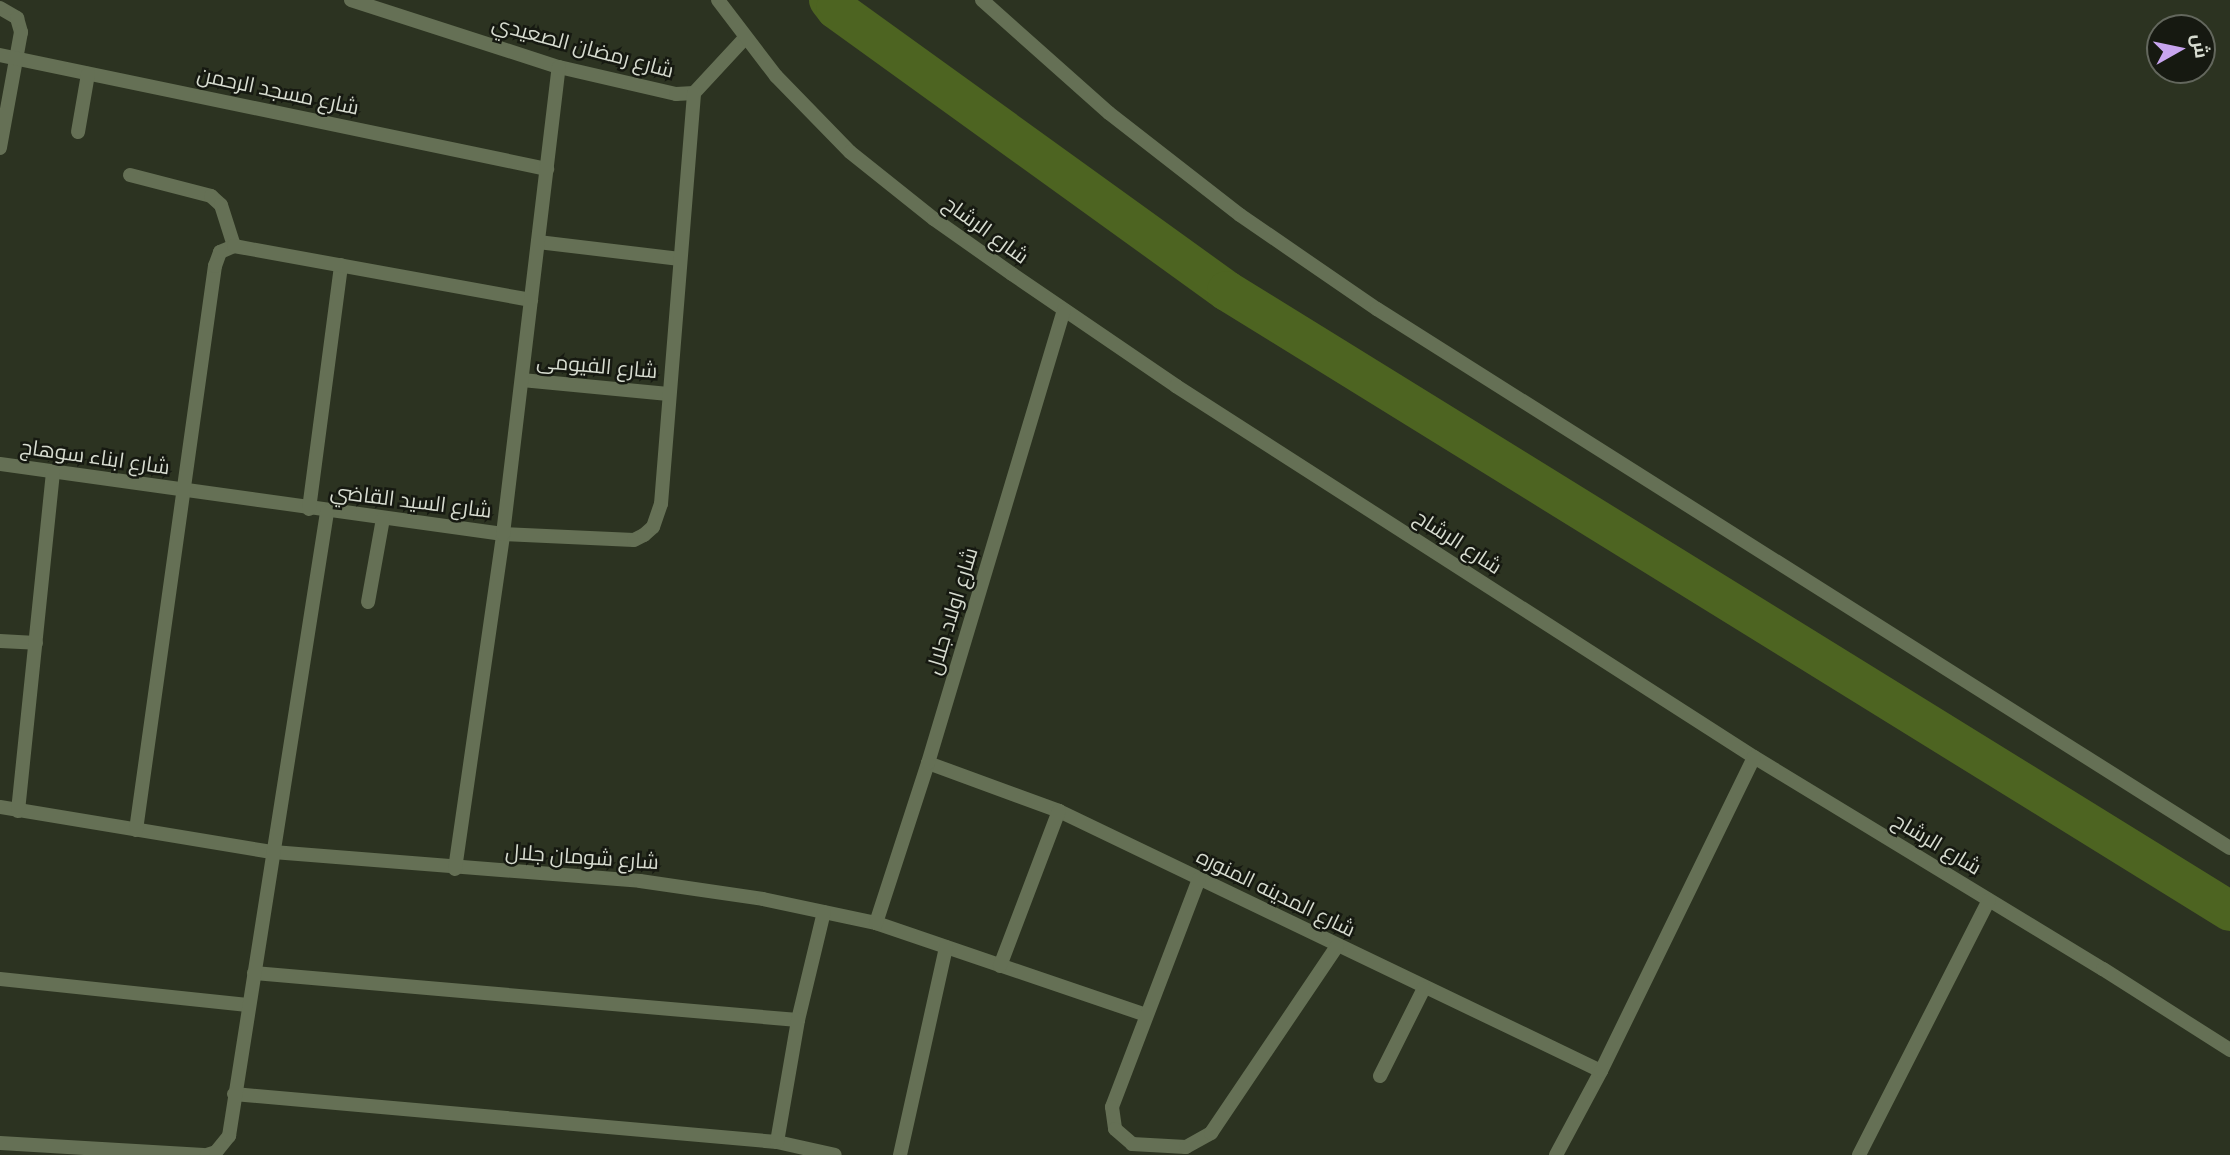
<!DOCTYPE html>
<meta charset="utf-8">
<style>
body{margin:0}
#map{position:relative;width:2230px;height:1155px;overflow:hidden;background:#2c3321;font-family:Figtree,Cairo,sans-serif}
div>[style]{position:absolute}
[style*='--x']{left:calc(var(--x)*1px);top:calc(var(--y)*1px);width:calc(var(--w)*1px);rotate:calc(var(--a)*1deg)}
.canal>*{height:40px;margin:-20px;padding:0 20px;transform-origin:20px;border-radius:20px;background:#4d6421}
.minor>*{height:14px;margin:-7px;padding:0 7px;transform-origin:7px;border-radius:7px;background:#657055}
span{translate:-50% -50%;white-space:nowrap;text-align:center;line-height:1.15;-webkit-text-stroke:5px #161911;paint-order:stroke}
.street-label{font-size:21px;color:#d7dcd0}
.north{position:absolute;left:2146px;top:14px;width:70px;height:70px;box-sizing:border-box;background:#161911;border:2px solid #63675d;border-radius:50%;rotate:81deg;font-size:19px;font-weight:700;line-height:28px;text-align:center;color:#d7dcd0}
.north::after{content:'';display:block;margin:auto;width:24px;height:32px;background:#c8a5ef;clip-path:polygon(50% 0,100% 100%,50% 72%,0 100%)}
</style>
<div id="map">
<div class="canal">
<i style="--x:829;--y:0;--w:11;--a:52"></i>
<i style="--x:836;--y:9;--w:482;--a:35.8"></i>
<i style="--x:1227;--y:291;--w:1179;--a:31.72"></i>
</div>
<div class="minor">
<i style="--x:351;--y:0;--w:219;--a:17.9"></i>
<i style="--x:559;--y:67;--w:120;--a:13"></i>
<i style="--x:676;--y:94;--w:18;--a:-3"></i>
<i style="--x:694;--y:93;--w:75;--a:-47.2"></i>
<i style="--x:718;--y:0;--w:96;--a:52.7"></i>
<i style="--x:776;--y:76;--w:106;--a:45.8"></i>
<i style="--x:850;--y:152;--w:107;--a:38.6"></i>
<i style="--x:934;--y:219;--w:95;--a:35.2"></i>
<i style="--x:1012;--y:274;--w:199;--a:34.3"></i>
<i style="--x:1176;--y:386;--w:687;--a:32.7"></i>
<i style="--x:1754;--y:757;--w:408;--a:31.3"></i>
<i style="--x:2103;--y:969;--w:151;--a:32.5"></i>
<i style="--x:982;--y:0;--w:170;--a:41.7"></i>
<i style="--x:1109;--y:113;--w:166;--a:37.9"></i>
<i style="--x:1240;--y:215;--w:166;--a:34.5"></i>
<i style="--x:1377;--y:309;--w:1009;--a:32.29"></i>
<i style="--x:0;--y:8;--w:20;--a:30"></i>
<i style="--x:17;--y:18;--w:15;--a:74"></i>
<i style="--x:21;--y:32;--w:118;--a:100.3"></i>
<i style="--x:0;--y:55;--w:559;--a:11.77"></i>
<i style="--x:78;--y:132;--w:59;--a:-80.2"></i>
<i style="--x:130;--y:175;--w:84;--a:14.5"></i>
<i style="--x:211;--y:196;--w:13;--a:42"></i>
<i style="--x:221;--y:205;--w:43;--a:72.4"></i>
<i style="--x:538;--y:242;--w:143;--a:6.8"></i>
<i style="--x:522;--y:380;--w:147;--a:5.5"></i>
<i style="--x:0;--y:464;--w:508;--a:7.92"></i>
<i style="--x:503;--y:534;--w:131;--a:2.6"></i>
<i style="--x:634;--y:540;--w:11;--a:-27"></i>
<i style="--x:644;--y:535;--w:12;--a:-42"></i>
<i style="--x:653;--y:527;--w:24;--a:-71"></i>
<i style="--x:661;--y:504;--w:412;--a:-85.4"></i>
<i style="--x:309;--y:509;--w:246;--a:-82.5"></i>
<i style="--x:368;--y:602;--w:84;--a:-79.8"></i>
<i style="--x:0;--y:641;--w:36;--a:3"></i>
<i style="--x:928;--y:763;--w:140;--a:20.1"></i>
<i style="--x:1059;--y:811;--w:601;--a:25.63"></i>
<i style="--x:0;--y:807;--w:277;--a:9.4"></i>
<i style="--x:273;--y:852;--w:368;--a:4.5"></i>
<i style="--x:640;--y:881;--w:124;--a:8.3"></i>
<i style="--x:763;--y:899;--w:116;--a:12"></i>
<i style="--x:876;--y:923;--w:285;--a:18.8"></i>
<i style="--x:18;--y:811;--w:341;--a:-84.1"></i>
<i style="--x:136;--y:830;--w:570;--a:-82.03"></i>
<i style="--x:215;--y:266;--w:15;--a:-70"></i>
<i style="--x:220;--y:252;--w:15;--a:-23"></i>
<i style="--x:234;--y:246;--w:302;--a:10.3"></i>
<i style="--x:455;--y:869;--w:338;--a:-81.8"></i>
<i style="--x:503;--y:534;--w:470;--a:-83.2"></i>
<i style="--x:1199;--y:879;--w:244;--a:110.9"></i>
<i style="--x:1112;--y:1107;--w:22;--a:82"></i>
<i style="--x:1115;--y:1129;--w:23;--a:41"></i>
<i style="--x:1132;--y:1144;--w:54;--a:3.2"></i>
<i style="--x:1186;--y:1147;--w:29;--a:-29"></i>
<i style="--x:1211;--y:1133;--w:225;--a:-56"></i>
<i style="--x:876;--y:923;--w:168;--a:-72"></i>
<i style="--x:928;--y:763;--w:473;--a:-73.3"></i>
<i style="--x:1000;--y:966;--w:166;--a:-69.2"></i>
<i style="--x:254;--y:973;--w:546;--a:4.94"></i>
<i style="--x:798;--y:1020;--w:111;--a:-76.5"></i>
<i style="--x:0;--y:979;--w:249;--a:6"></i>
<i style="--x:1380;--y:1076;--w:98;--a:-63.4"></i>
<i style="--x:234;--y:1094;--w:545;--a:5.05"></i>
<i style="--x:777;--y:1142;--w:59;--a:12.6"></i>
<i style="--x:777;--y:1142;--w:124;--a:-80.2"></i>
<i style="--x:0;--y:1143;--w:204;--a:3.4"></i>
<i style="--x:207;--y:1155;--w:9;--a:-18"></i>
<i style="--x:216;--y:1152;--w:21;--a:-51"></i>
<i style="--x:229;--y:1136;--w:632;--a:-81.07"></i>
<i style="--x:900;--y:1155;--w:213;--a:-77.5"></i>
<i style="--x:1556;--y:1155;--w:95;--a:-61.8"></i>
<i style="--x:1601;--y:1071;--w:349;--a:-64"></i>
<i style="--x:1859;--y:1155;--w:286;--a:-63"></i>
</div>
<div class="street-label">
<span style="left:583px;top:47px;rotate:15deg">شارع رمضان الصعيدي</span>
<span style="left:278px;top:91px;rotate:12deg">شارع مسجد الرحمن</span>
<span style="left:986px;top:230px;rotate:36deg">شارع الرشاح</span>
<span style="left:597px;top:366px;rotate:5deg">شارع الفيومى</span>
<span style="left:95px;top:457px;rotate:8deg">شارع ابناء سوهاج</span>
<span style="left:411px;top:501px;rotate:7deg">شارع السيد القاضي</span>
<span style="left:1458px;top:542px;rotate:33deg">شارع الرشاح</span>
<span style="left:952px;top:611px;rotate:-73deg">شارع اولاد جلال</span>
<span style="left:1937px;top:844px;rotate:31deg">شارع الرشاح</span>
<span style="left:582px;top:857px;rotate:4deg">شارع شومان جلال</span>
<span style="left:1276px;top:893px;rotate:26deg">شارع المدينه المنوره</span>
</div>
<div class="north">ش</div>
</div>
